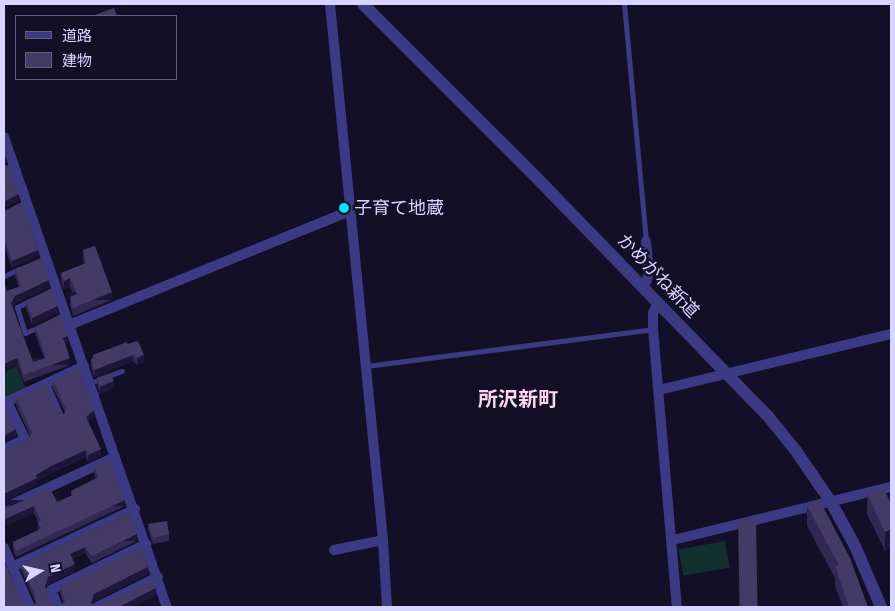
<!DOCTYPE html>
<meta charset="utf-8">
<style>
body{margin:0}
#map{position:relative;width:895px;height:611px;overflow:hidden;background:#130f26;font-family:"Fira Sans Condensed","Noto Sans JP",sans-serif}
div>[style]{position:absolute}
[style*='--x']{left:calc(var(--x)*1px);top:calc(var(--y)*1px);width:calc(var(--w)*1px);rotate:calc(var(--a)*1deg)}
.green>*{inset:0;background:#12302f;transform-origin:0 0}
.service>*{height:5px;margin:-2.5px;padding:0 2.5px;transform-origin:2.5px;border-radius:2.5px;background:#3d3a85}
.minor>*{height:10px;margin:-5px;padding:0 5px;transform-origin:5px;border-radius:5px;background:#3d3a85}
.tertiary>*{height:12px;margin:-6px;padding:0 6px;transform-origin:6px;border-radius:6px;background:#3d3a85}
.wall>*{inset:0;background:#312854}
.shaded-wall>*{inset:0;background:#1d163a;transform-origin:0 0}
.building>*{inset:0;background:#433a66;transform-origin:0 0}
.dots>*{width:14px;height:14px;translate:-50% -50%;box-sizing:border-box;border:2px solid #130f26;border-radius:50%}
span{translate:-50% -50%;white-space:nowrap;text-align:center;line-height:1.15;-webkit-text-stroke:4.5px #130f26;paint-order:stroke}
.poi-label{font-size:18px;color:#d9d4ff}
.left{translate:0 -50%;text-align:left}
.street-label{font-size:18px;color:#d9d4ff}
.quarter-label{font-size:20px;color:#ffd6f0;font-weight:700}
.frame{position:absolute;inset:0;border:5px solid #d9d4ff;pointer-events:none}
.legend{position:absolute;left:15px;top:15px;width:162px;height:65px;box-sizing:border-box;background:#130f26;border:1px solid #625e7d;margin:0;padding:6px 9px;list-style:none;font-size:15px;color:#d9d4ff}
.legend li{display:flex;align-items:center;gap:10px;height:25px}
.legend b{width:25px;border:1px solid #625e7d}
.north{position:absolute;left:15px;top:546px;width:50px;height:50px;-webkit-text-stroke:4px #130f26;paint-order:stroke;rotate:80deg;font-size:14px;font-weight:700;line-height:20px;text-align:center;color:#d9d4ff}
.north::after{content:'';display:block;margin:auto;width:18px;height:22px;background:#d9d4ff;clip-path:polygon(50% 0,100% 100%,50% 72%,0 100%)}
</style>
<div id="map">
<div class="green">
<i style="clip-path:polygon(17px 366px,26px 390px,4px 400px,4px 372px)"></i>
<i style="left:725px;top:541px;width:27px;height:47px;rotate:80deg"></i>
</div>
<div class="service">
<i style="--x:624;--y:4;--w:238;--a:84.7"></i>
<i style="--x:4;--y:276;--w:17;--a:-25"></i>
<i style="--x:31;--y:300;--w:16;--a:153"></i>
<i style="--x:17;--y:307;--w:27;--a:73"></i>
<i style="--x:25;--y:333;--w:15;--a:-23"></i>
<i style="--x:366;--y:366;--w:289;--a:-7.3"></i>
<i style="--x:90;--y:383;--w:34;--a:-21"></i>
<i style="--x:47;--y:384;--w:36;--a:66"></i>
</div>
<div class="minor">
<i style="--x:330;--y:4;--w:539;--a:84.35"></i>
<i style="--x:383;--y:540;--w:67;--a:86.6"></i>
<i style="--x:4;--y:137;--w:497;--a:70.9"></i>
<i style="--x:642;--y:286;--w:8;--a:-50"></i>
<i style="--x:647;--y:280;--w:9;--a:-77"></i>
<i style="--x:649;--y:271;--w:30;--a:-96"></i>
<i style="--x:658;--y:302;--w:12;--a:114"></i>
<i style="--x:653;--y:313;--w:16;--a:90"></i>
<i style="--x:653;--y:329;--w:279;--a:85.1"></i>
<i style="--x:69;--y:325;--w:303;--a:-22.1"></i>
<i style="--x:659;--y:390;--w:239;--a:-13.6"></i>
<i style="--x:4;--y:403;--w:88;--a:-24.8"></i>
<i style="--x:4;--y:449;--w:23;--a:-25"></i>
<i style="--x:25;--y:439;--w:41;--a:-115.9"></i>
<i style="--x:4;--y:508;--w:122;--a:-24.7"></i>
<i style="--x:673;--y:540;--w:224;--a:-13.7"></i>
<i style="--x:4;--y:548;--w:64;--a:66.2"></i>
<i style="--x:334;--y:550;--w:50;--a:-11.5"></i>
<i style="--x:12;--y:567;--w:136;--a:-25.2"></i>
<i style="--x:58;--y:607;--w:18;--a:-112"></i>
<i style="--x:51;--y:590;--w:106;--a:-25.8"></i>
<i style="--x:97;--y:607;--w:68;--a:-26.2"></i>
</div>
<div class="tertiary">
<i style="--x:363;--y:4;--w:243;--a:45"></i>
<i style="--x:535;--y:176;--w:333;--a:45.9"></i>
<i style="--x:767;--y:415;--w:46;--a:51.1"></i>
<i style="--x:796;--y:451;--w:62;--a:55.5"></i>
<i style="--x:831;--y:502;--w:50;--a:61.4"></i>
<i style="--x:855;--y:546;--w:66;--a:66.9"></i>
</div>
<div class="wall">
<i style="clip-path:polygon(4px 210px,38px 256px,12px 268px,4px 245px)"></i>
<i style="clip-path:polygon(83px 250px,112px 300px,73px 316px,70px 305px,70px 297px,74px 295px,70px 287px,64px 289px,61px 281px,61px 273px,84px 264px,83px 258px)"></i>
<i style="clip-path:polygon(15px 269px,49px 287px,15px 303px,12px 307px,33px 362px,44px 358px,35px 333px,35px 327px,68px 343px,65px 344px,70px 365px,24px 382px,18px 365px,7px 291px,19px 287px,15px 276px)"></i>
<i style="clip-path:polygon(26px 301px,58px 313px,32px 325px,26px 308px)"></i>
<i style="clip-path:polygon(128px 344px,144px 362px,137px 365px,133px 361px,94px 377px,91px 366px,91px 359px,93px 358px,93px 355px)"></i>
<i style="clip-path:polygon(97px 378px,114px 388px,100px 394px,97px 385px)"></i>
<i style="clip-path:polygon(53px 381px,94px 417px,88px 422px,101px 456px,88px 462px,86px 457px,51px 473px,37px 481px,37px 485px,4px 501px,4px 449px,28px 439px,30px 436px,16px 405px,16px 398px,64px 414px,65px 412px,53px 388px)"></i>
<i style="clip-path:polygon(94px 468px,125px 506px,16px 557px,13px 549px,13px 542px,38px 530px,38px 522px,34px 513px,5px 526px,4px 524px,4px 507px,57px 502px,71px 496px,71px 491px,96px 478px,94px 474px)"></i>
<i style="clip-path:polygon(867px 494px,891px 504px,891px 548px,885px 551px,867px 514px)"></i>
<i style="clip-path:polygon(807px 506px,868px 607px,843px 607px,835px 586px,835px 578px,807px 526px)"></i>
<i style="clip-path:polygon(129px 513px,137px 541px,92px 563px,85px 553px,72px 559px,75px 571px,48px 584px,46px 589px,52px 603px,60px 607px,63px 603px,60px 593px,60px 587px,148px 574px,94px 601px,92px 605px,94px 606px,100px 606px,156px 595px,132px 607px,4px 607px,24px 603px,29px 607px,35px 605px,36px 603px,21px 570px,21px 564px)"></i>
<i style="clip-path:polygon(148px 524px,169px 534px,169px 541px,153px 544px,148px 530px)"></i>
</div>
<div class="shaded-wall">
<i style="clip-path:polygon(6px 157px,6px 164px,4px 165px,4px 158px)"></i>
<i style="clip-path:polygon(19px 194px,19px 201px,4px 208px,4px 202px)"></i>
<i style="clip-path:polygon(38px 250px,38px 256px,12px 268px,12px 261px)"></i>
<i style="clip-path:polygon(70px 278px,70px 287px,64px 289px,64px 281px)"></i>
<i style="clip-path:polygon(49px 280px,49px 287px,15px 303px,11px 310px,11px 303px,15px 296px)"></i>
<i style="left:112px;top:292px;width:8px;height:42px;rotate:90deg"></i>
<i style="clip-path:polygon(58px 306px,58px 313px,32px 325px,32px 318px)"></i>
<i style="clip-path:polygon(68px 336px,68px 343px,63px 345px,63px 338px)"></i>
<i style="clip-path:polygon(133px 355px,133px 361px,94px 377px,94px 370px)"></i>
<i style="clip-path:polygon(144px 355px,144px 362px,137px 365px,137px 358px)"></i>
<i style="clip-path:polygon(18px 358px,18px 365px,4px 371px,4px 364px)"></i>
<i style="left:70px;top:358px;width:7px;height:49px;rotate:90deg"></i>
<i style="clip-path:polygon(114px 382px,114px 388px,100px 394px,100px 387px)"></i>
<i style="clip-path:polygon(94px 410px,94px 417px,86px 424px,86px 417px)"></i>
<i style="clip-path:polygon(16px 429px,16px 436px,4px 442px,4px 436px)"></i>
<i style="clip-path:polygon(101px 449px,101px 456px,88px 462px,88px 455px)"></i>
<i style="clip-path:polygon(86px 450px,86px 457px,51px 473px,37px 481px,37px 485px,4px 501px,4px 494px,51px 466px)"></i>
<i style="left:125px;top:500px;width:6px;height:120px;rotate:90deg"></i>
<i style="clip-path:polygon(34px 506px,34px 513px,5px 526px,5px 519px)"></i>
<i style="clip-path:polygon(891px 529px,891px 548px,885px 551px,885px 532px)"></i>
<i style="left:137px;top:534px;width:7px;height:50px;rotate:90deg"></i>
<i style="clip-path:polygon(85px 547px,85px 553px,70px 560px,70px 554px)"></i>
<i style="clip-path:polygon(75px 564px,75px 571px,48px 584px,45px 593px,45px 586px,48px 577px)"></i>
<i style="clip-path:polygon(148px 567px,148px 574px,94px 601px,92px 607px,91px 603px,94px 594px)"></i>
<i style="clip-path:polygon(156px 588px,156px 595px,132px 607px,119px 607px)"></i>
</div>
<div class="building">
<i style="clip-path:polygon(114px 8px,117px 16px,92px 16px)"></i>
<i style="clip-path:polygon(9px 165px,19px 194px,4px 202px,4px 166px)"></i>
<i style="clip-path:polygon(22px 202px,38px 250px,12px 261px,4px 238px,4px 210px,6px 210px)"></i>
<i style="clip-path:polygon(95px 246px,112px 292px,73px 308px,70px 297px,77px 294px,70px 278px,64px 281px,61px 273px,86px 263px,83px 250px)"></i>
<i style="clip-path:polygon(41px 258px,49px 280px,15px 296px,11px 303px,33px 362px,46px 358px,35px 327px,61px 314px,68px 336px,63px 338px,70px 358px,24px 375px,18px 358px,4px 364px,4px 282px,7px 291px,21px 286px,15px 269px)"></i>
<i style="clip-path:polygon(52px 288px,58px 306px,32px 318px,26px 301px)"></i>
<i style="clip-path:polygon(137px 341px,139px 343px,144px 355px,137px 358px,133px 355px,94px 370px,91px 359px,94px 358px,93px 355px,127px 342px,128px 344px)"></i>
<i style="clip-path:polygon(79px 369px,94px 410px,86px 417px,101px 449px,88px 455px,86px 450px,51px 466px,36px 475px,37px 478px,4px 494px,4px 449px,28px 439px,32px 433px,16px 398px,46px 385px,58px 413px,64px 414px,66px 409px,53px 381px)"></i>
<i style="left:111px;top:373px;width:9px;height:15px;rotate:72deg"></i>
<i style="clip-path:polygon(6px 409px,16px 429px,4px 436px,4px 410px)"></i>
<i style="clip-path:polygon(111px 460px,125px 500px,16px 551px,13px 542px,41px 529px,38px 522px,41px 521px,34px 506px,5px 519px,4px 518px,4px 507px,7px 508px,50px 488px,57px 502px,73px 495px,71px 491px,99px 477px,94px 468px)"></i>
<i style="clip-path:polygon(883px 487px,891px 504px,891px 529px,885px 532px,867px 494px)"></i>
<i style="clip-path:polygon(819px 499px,850px 558px,868px 607px,849px 607px,835px 566px,839px 565px,807px 506px)"></i>
<i style="clip-path:polygon(129px 513px,137px 534px,92px 556px,85px 547px,70px 554px,75px 564px,48px 577px,45px 586px,52px 603px,60px 607px,65px 601px,60px 587px,141px 547px,148px 567px,94px 594px,91px 603px,94px 606px,100px 606px,153px 581px,156px 588px,119px 607px,4px 607px,4px 562px,24px 603px,29px 607px,35px 605px,36px 598px,21px 564px)"></i>
<i style="left:756px;top:519px;width:88px;height:18px;rotate:89deg"></i>
<i style="clip-path:polygon(167px 521px,169px 534px,153px 538px,148px 524px)"></i>
</div>
<div class="dots">
<i style="left:344px;top:208px;background:#00e5ff"></i>
</div>
<div class="poi-label">
<span class="left" style="left:354px;top:208px">子育て地蔵</span>
</div>
<div class="street-label">
<span style="left:658px;top:276px;rotate:46deg">かめがね新道</span>
</div>
<div class="quarter-label">
<span style="left:518px;top:399px">所沢新町</span>
</div>
<div class="frame"></div>
<ul class="legend">
<li><b style="height:6px;background:#3d3a85"></b>道路</li>
<li><b style="height:14px;background:#433a66"></b>建物</li>
</ul>
<div class="north">N</div>
</div>
